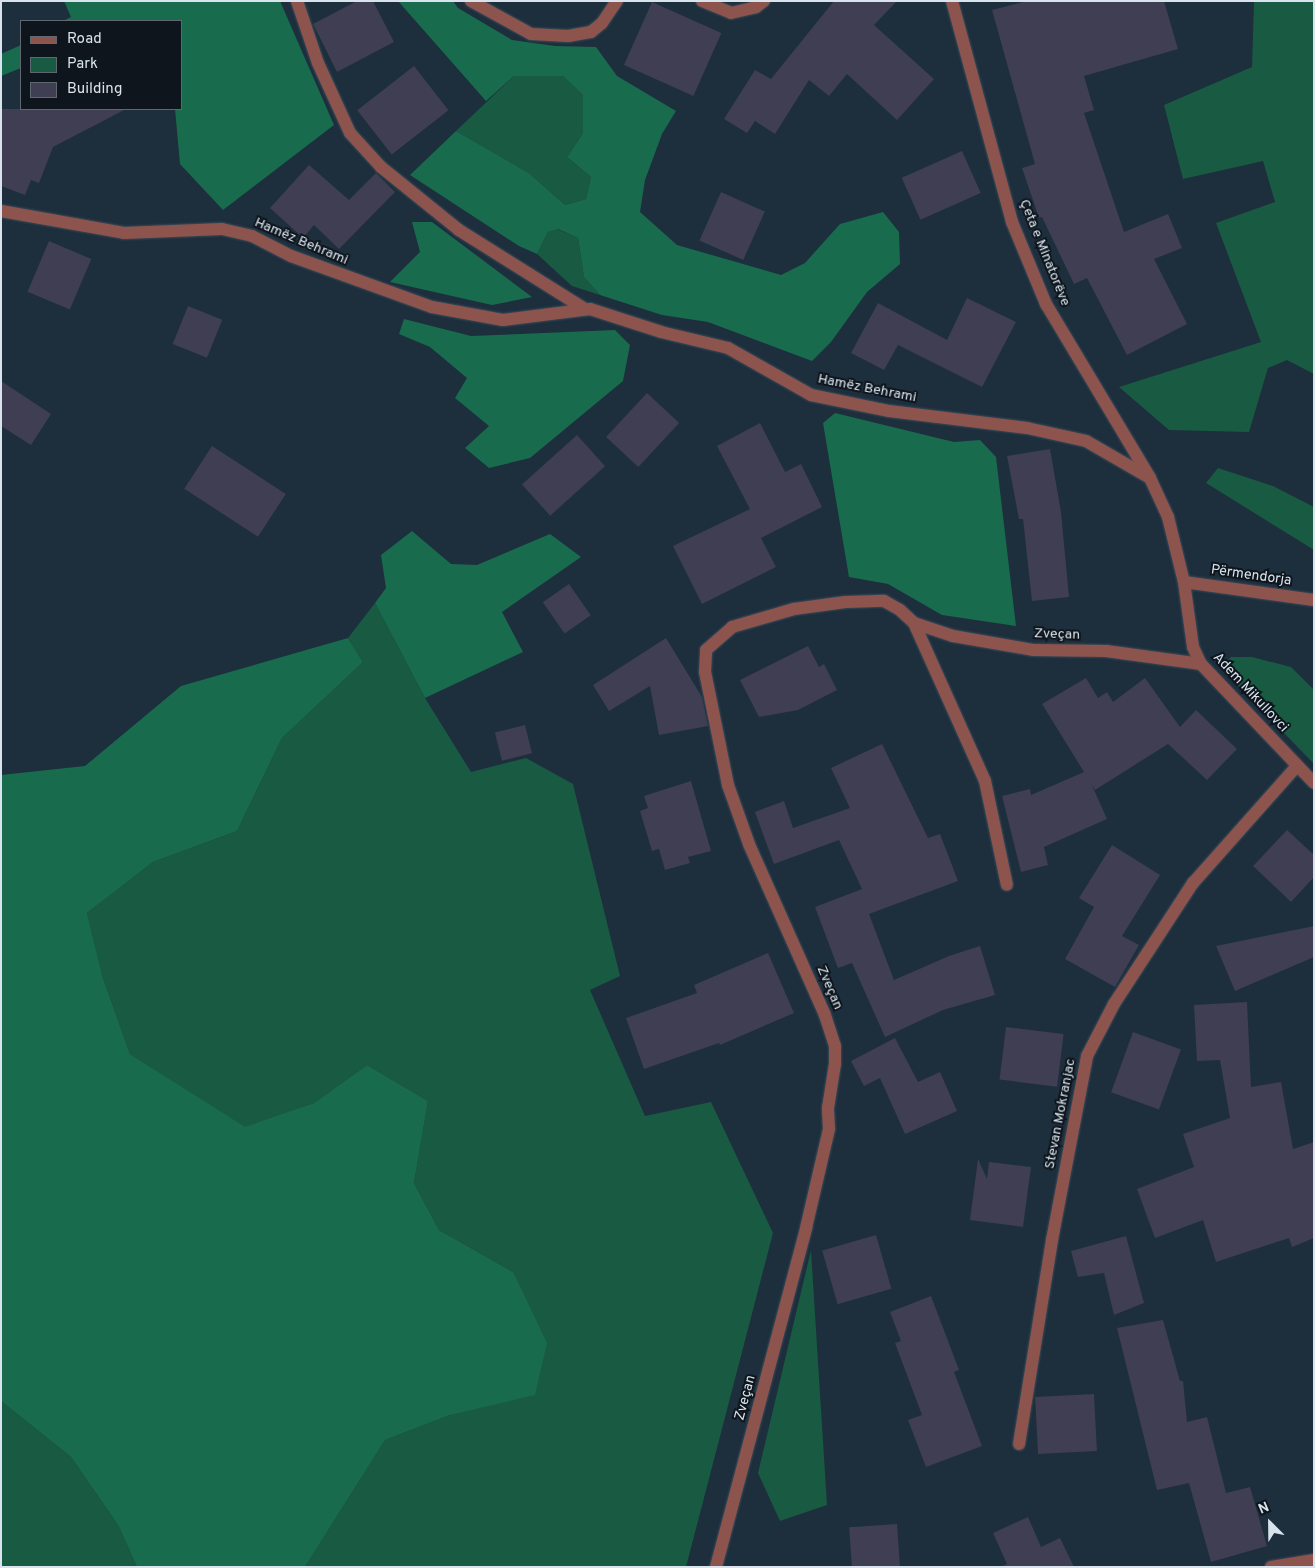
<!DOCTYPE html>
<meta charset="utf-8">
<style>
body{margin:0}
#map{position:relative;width:1315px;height:1568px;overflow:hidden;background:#1d2e3d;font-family:Overpass,sans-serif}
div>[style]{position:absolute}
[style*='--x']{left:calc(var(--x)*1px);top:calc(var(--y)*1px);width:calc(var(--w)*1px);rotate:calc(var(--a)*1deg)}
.green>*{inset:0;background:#195a42}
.forest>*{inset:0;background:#196b4e}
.building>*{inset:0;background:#3f3e53;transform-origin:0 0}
.roads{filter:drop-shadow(0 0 1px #3b4b59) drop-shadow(0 0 1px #3b4b59)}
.minor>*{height:12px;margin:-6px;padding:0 6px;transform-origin:6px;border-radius:6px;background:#8d544d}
span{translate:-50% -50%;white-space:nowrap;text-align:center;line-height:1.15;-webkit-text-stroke:4px #0e151c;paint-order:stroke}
.street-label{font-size:14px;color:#d8e3ed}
.frame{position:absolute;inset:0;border:2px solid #d8e3ed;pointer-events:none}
.legend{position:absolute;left:20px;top:20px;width:162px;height:90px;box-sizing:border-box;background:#0e151c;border:1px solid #5f6770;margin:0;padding:6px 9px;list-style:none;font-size:15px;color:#d8e3ed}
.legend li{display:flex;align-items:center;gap:10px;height:25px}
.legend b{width:25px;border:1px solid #5f6770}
.north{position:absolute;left:1245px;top:1498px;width:50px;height:50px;-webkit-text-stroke:4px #0e151c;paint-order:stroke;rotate:337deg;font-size:14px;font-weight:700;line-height:20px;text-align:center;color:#d8e3ed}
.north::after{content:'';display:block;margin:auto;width:18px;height:22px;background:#d8e3ed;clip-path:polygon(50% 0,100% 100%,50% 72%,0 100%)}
</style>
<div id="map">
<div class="green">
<i style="clip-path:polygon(1254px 1px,1314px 1px,1314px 374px,1287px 360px,1268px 368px,1249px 432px,1169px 430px,1119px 387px,1261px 342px,1216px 223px,1275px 202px,1263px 161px,1183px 179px,1164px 105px,1252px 67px)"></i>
<i style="clip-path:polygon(514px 76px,563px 76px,583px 95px,583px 133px,567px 157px,591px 177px,586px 199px,565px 205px,529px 173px,456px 131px)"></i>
<i style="clip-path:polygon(557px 229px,578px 238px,584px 277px,600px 295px,572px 286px,537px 254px,548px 232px)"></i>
<i style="clip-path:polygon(1218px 468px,1273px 486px,1314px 507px,1314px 550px,1206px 483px)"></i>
<i style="clip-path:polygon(375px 603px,425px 698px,471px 772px,526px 758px,573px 784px,620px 976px,590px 990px,645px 1116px,711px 1102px,773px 1233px,686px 1567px,305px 1567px,385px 1440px,450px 1415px,513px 1272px,439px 1230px,414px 1183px,428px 1101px,367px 1065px,314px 1103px,245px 1128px,130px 1054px,103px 978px,87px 913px,153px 862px,237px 831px,282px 738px,363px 662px,348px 638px)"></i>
<i style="clip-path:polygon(1231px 657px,1252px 657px,1291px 667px,1314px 690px,1314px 764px,1220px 667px)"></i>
<i style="clip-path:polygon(811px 1250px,827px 1505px,780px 1521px,758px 1473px)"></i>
<i style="clip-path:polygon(1px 1401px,71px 1457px,118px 1525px,137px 1567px,1px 1567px)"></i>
</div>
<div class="forest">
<i style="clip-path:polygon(64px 1px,280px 1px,334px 125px,223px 210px,180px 164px,175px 109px,181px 109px,181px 21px,63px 21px,71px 17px)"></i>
<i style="clip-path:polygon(398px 1px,453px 1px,458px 8px,512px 40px,555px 46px,596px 47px,617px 76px,676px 111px,662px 134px,645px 180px,640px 212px,677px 245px,781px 275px,805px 263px,840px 224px,883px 212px,899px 232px,900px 264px,867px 292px,831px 342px,812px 361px,708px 322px,662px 315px,600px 295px,584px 277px,578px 238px,558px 229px,548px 232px,537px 254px,519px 246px,410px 175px,456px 131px,529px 173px,565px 205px,586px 199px,591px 177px,567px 157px,583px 133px,583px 95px,563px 76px,514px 76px,486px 101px)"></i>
<i style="clip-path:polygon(21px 45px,21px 68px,1px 76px,1px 54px)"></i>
<i style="clip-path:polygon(412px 222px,432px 222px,532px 297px,492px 305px,390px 282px,420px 252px)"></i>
<i style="clip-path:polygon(404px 319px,471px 336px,615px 330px,630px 345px,623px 381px,530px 458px,489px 468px,465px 448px,489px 426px,455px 398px,467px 378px,430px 347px,399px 334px)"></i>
<i style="clip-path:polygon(835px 413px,954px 442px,980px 440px,996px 457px,1016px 626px,942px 615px,888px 584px,849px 577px,823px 423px)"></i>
<i style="clip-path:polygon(412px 531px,451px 564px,477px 565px,550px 534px,581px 557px,502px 612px,523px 652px,425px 698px,375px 603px,386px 588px,381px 555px)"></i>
<i style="clip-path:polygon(348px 638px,363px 662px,282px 738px,237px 831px,153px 862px,87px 913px,103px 978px,130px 1054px,245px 1127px,314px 1103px,367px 1065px,428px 1101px,414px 1183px,439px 1230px,513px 1272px,547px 1343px,535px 1395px,450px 1415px,385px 1440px,305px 1567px,137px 1567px,118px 1525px,71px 1457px,1px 1401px,1px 775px,85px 766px,181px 686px)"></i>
</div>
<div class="building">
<i style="clip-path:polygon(357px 1px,373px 1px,394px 42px,337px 72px,313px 24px)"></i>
<i style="clip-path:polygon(834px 1px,897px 1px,874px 25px,934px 79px,897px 120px,847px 74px,829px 96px,809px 80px,775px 134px,755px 121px,747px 133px,724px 119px,755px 70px,771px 79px)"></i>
<i style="clip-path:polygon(1027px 1px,1164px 1px,1178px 49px,1084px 76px,1094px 110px,1084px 113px,1124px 232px,1168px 214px,1182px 248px,1154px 259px,1187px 324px,1127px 355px,1087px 278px,1074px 284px,1042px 217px,1039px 218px,1022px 168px,1035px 164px,992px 10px)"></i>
<i style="left:652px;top:2px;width:76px;height:69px;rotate:24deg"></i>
<i style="left:414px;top:66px;width:56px;height:72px;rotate:52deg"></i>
<i style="clip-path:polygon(1px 109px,126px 109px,53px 147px,39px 183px,31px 180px,25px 195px,1px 186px)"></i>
<i style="left:962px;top:151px;width:46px;height:66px;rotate:66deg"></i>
<i style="clip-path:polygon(309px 165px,349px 200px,376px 173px,395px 192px,339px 249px,314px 225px,303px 238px,270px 208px)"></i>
<i style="left:721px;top:192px;width:48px;height:53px;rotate:24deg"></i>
<i style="left:49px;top:241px;width:46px;height:55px;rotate:23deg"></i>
<i style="clip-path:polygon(967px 298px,1016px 322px,982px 387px,898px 345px,884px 370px,851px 353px,878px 303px,947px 340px)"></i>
<i style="left:188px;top:306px;width:37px;height:41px;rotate:22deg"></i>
<i style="clip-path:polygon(1px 381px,51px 414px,31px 445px,1px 426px)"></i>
<i style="left:647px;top:393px;width:44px;height:60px;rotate:43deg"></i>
<i style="clip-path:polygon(760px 423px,785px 472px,801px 464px,822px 507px,761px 538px,776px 567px,702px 604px,673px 546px,750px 509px,717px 446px)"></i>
<i style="left:577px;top:435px;width:42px;height:74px;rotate:48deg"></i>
<i style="left:212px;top:446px;width:88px;height:51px;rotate:33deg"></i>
<i style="clip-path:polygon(1050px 449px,1061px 512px,1069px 597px,1032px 601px,1023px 519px,1019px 519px,1007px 456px)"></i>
<i style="left:569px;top:584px;width:38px;height:32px;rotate:55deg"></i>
<i style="clip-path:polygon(666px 638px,702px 697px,708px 726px,659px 735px,650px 686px,609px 711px,593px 685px)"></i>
<i style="clip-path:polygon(808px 646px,819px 667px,824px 664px,837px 690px,798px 710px,759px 717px,740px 680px)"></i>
<i style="clip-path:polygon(1086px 678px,1098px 698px,1107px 692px,1113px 702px,1145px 678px,1180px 727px,1196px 710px,1237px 749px,1207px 780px,1168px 744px,1095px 790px,1091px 783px,1107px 819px,1044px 847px,1048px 865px,1021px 872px,1002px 796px,1030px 789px,1031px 795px,1084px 772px,1042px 704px)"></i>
<i style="left:525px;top:725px;width:29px;height:31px;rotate:76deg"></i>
<i style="clip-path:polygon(882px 744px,928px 838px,940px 834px,958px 881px,869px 914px,894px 980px,949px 956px,980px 946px,995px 995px,943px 1010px,885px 1037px,852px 963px,838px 968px,815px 907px,862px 889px,839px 840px,774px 864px,755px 812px,784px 801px,793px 828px,850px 808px,831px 768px)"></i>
<i style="clip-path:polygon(691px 781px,711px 851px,688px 857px,690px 863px,665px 870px,659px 849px,652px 851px,640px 811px,648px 808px,644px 796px)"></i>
<i style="clip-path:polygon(1287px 830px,1314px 855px,1314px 877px,1291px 902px,1253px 866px)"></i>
<i style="clip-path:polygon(1112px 845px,1160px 875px,1122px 936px,1139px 945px,1115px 987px,1065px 959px,1094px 907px,1079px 898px)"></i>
<i style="clip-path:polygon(1314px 926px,1314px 957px,1235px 991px,1216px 946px)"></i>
<i style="clip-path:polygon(768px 953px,794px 1013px,720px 1045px,719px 1043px,644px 1069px,626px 1018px,697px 993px,694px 985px)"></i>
<i style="clip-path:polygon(1247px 1002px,1251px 1087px,1281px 1082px,1293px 1149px,1314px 1142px,1314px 1238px,1292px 1247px,1289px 1238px,1216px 1262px,1203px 1220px,1155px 1238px,1137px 1189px,1194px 1167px,1183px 1134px,1230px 1118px,1220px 1060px,1197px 1061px,1194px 1005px)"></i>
<i style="left:1006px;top:1027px;width:58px;height:53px;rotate:7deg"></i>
<i style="left:1133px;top:1032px;width:51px;height:64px;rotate:20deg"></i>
<i style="clip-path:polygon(895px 1038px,918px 1082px,940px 1072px,957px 1111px,905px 1134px,880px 1078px,864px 1086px,851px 1061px)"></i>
<i style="clip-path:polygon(978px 1159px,987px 1179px,989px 1162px,1031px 1167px,1023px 1227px,970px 1220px)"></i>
<i style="left:876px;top:1235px;width:56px;height:56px;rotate:74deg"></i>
<i style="clip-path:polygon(1126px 1236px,1144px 1303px,1114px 1315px,1104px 1273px,1078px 1277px,1071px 1251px)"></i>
<i style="clip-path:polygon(931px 1296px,959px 1370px,954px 1372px,982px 1446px,926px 1467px,908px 1420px,922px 1415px,895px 1343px,901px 1341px,890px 1312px)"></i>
<i style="clip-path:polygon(1163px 1320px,1180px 1381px,1183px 1381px,1187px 1422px,1207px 1417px,1226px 1493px,1250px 1487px,1267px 1546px,1211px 1562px,1189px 1483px,1157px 1490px,1117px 1328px)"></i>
<i style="left:1094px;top:1394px;width:57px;height:59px;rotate:87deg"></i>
<i style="clip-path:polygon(1028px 1517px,1041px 1547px,1060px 1538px,1074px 1567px,1000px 1567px,1007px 1564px,993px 1533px)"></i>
<i style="left:897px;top:1524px;width:43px;height:48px;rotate:86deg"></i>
</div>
<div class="roads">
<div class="minor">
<i style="--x:297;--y:1;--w:65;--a:71.3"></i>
<i style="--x:318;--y:63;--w:77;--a:65.4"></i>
<i style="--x:350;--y:133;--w:46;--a:47.6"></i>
<i style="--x:381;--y:167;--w:100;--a:38.9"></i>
<i style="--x:459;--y:230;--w:149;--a:32.1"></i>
<i style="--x:471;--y:1;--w:68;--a:28.8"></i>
<i style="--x:531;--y:34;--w:37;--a:3"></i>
<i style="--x:568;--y:36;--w:23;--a:-10"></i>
<i style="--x:591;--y:32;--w:14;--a:-39"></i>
<i style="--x:602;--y:23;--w:27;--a:-56"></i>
<i style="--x:702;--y:1;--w:31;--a:22"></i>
<i style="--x:731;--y:13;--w:26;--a:-13"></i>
<i style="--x:756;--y:7;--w:10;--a:-37"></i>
<i style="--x:952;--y:1;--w:229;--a:74.8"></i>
<i style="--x:1012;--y:222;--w:89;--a:67.5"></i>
<i style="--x:1046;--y:304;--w:203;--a:59.1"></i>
<i style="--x:1150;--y:478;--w:43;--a:65.2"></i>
<i style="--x:1168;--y:517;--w:67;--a:76.2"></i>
<i style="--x:1184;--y:582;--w:66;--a:82.1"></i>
<i style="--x:1193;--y:647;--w:19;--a:65"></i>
<i style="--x:1201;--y:664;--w:164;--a:46.5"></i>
<i style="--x:1;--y:211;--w:125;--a:10.1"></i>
<i style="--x:124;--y:233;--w:98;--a:-2.3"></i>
<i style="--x:222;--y:229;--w:31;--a:13"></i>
<i style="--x:252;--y:236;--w:44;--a:27.1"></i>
<i style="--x:291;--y:256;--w:150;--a:19.9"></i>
<i style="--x:432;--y:307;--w:72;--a:10.4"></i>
<i style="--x:503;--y:320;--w:88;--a:-7.2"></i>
<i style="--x:590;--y:309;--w:75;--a:17.9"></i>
<i style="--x:661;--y:332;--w:69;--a:13.4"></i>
<i style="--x:728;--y:348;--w:95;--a:29.5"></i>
<i style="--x:811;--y:395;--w:80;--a:11.6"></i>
<i style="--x:889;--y:411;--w:139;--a:7"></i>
<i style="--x:1027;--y:428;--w:60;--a:12.4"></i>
<i style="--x:1086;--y:441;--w:74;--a:30"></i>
<i style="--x:1184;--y:582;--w:131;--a:7.9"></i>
<i style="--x:914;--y:623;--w:41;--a:18.4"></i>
<i style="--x:953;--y:636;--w:81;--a:9.9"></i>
<i style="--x:1033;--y:650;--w:73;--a:0.8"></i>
<i style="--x:1106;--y:651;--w:96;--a:7.8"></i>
<i style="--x:1019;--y:1444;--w:207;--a:-80.8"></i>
<i style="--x:1052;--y:1240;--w:187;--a:-79.2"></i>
<i style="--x:1087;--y:1056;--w:59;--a:-62.6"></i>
<i style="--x:1114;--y:1004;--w:145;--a:-56.9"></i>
<i style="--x:1193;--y:883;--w:157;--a:-48.4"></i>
<i style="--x:716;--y:1567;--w:351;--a:-75.1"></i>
<i style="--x:806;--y:1228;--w:102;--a:-76.9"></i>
<i style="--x:829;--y:1129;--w:21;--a:-93"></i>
<i style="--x:828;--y:1108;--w:45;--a:-81"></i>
<i style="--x:835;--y:1064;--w:18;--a:-90"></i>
<i style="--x:835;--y:1046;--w:33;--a:-108"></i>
<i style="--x:825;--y:1015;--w:187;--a:-114"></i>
<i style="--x:749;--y:844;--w:63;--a:-109.6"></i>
<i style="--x:728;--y:785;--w:115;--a:-101.5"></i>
<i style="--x:705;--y:672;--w:22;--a:-87"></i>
<i style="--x:706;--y:650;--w:35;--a:-41"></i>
<i style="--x:732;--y:627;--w:65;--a:-16.2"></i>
<i style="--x:794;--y:609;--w:52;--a:-7.7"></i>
<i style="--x:846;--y:602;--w:38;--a:-2"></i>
<i style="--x:884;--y:601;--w:18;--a:29"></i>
<i style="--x:900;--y:610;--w:19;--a:43"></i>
<i style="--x:914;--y:623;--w:173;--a:65.8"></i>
<i style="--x:985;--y:781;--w:106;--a:78.1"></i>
<i style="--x:1271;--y:1567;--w:44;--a:-9.2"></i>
</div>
</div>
<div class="street-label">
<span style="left:301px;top:242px;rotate:23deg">Hamëz Behrami</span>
<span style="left:1044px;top:253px;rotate:68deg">Çeta e Minatorëve</span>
<span style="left:867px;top:389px;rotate:11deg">Hamëz Behrami</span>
<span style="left:1251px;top:576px;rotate:8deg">Përmendorja</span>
<span style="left:1057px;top:635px;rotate:2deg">Zveçan</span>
<span style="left:1250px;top:693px;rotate:47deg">Adem Mikullovci</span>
<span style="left:829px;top:988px;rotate:67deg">Zveçan</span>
<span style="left:1061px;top:1114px;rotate:-79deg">Stevan Mokranjac</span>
<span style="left:746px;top:1398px;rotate:-75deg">Zveçan</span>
</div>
<div class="frame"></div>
<ul class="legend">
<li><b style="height:6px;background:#8d544d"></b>Road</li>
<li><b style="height:14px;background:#195a42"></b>Park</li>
<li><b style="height:14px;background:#3f3e53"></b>Building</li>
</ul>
<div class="north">N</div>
</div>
